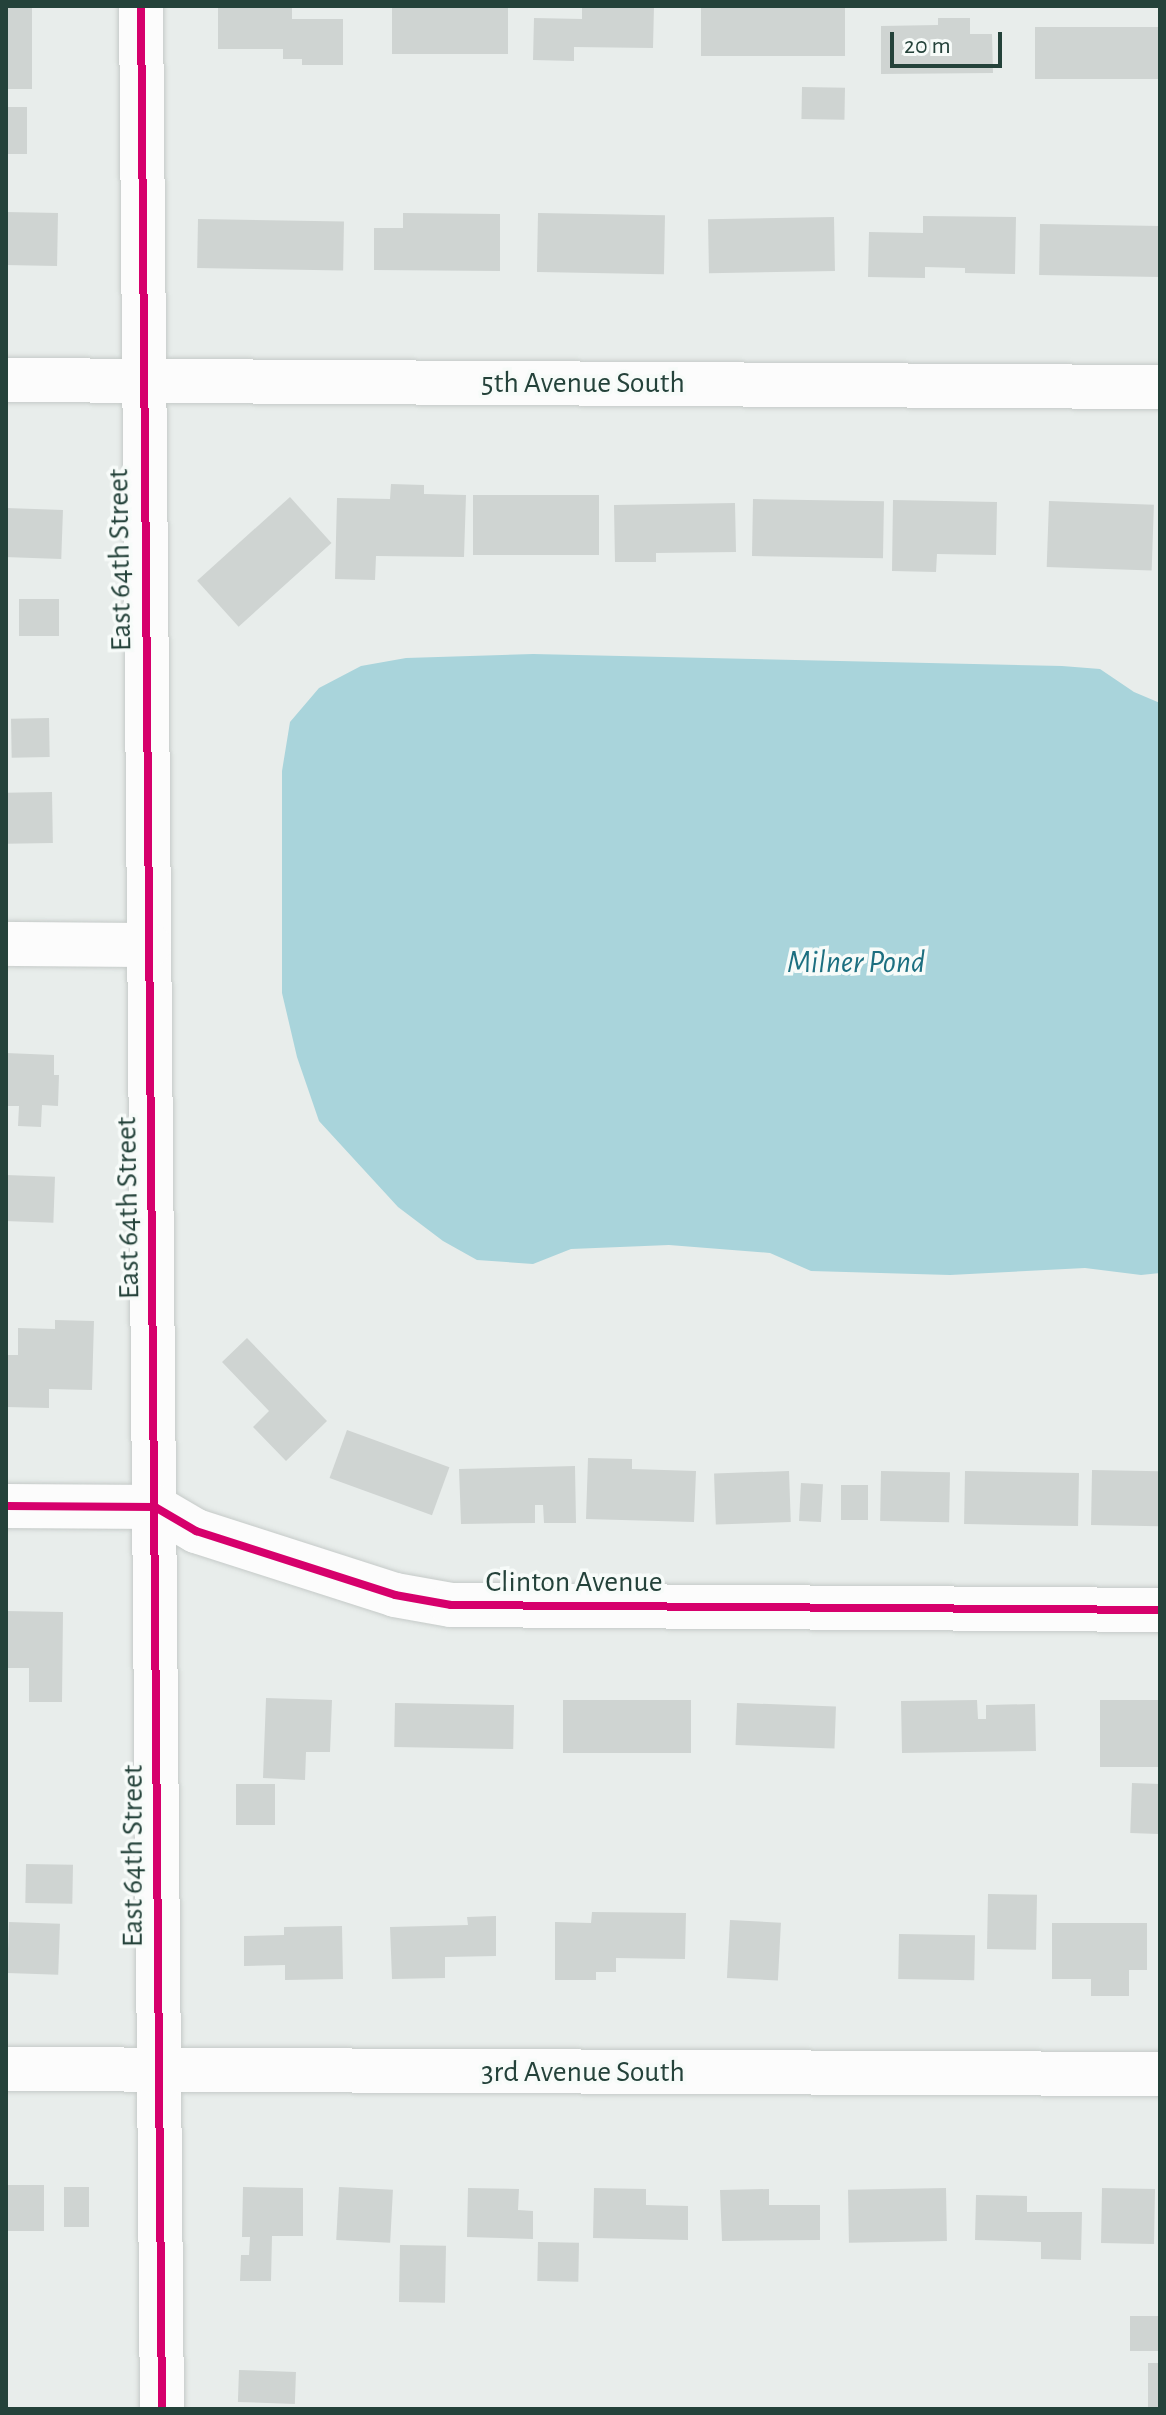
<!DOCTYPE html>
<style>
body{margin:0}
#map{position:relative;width:1166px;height:2415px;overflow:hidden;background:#e8edeb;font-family:"Alegreya Sans",sans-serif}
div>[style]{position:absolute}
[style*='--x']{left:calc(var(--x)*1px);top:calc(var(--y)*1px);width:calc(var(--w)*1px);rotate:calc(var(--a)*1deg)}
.water>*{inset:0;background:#a9d4db}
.building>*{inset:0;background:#cfd4d2;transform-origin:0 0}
.roads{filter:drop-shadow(0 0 2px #c5cac8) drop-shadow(0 0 2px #c5cac8)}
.minor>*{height:44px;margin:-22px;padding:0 22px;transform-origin:22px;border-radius:22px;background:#fcfcfc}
.cycleway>*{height:8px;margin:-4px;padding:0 4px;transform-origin:4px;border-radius:4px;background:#d6006c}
span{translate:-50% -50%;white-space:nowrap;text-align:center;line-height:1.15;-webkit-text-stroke:7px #f7fbf9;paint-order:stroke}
.street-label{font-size:30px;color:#24423a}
.water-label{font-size:32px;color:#1c6f80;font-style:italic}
.frame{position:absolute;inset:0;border:8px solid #24423a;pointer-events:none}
.scale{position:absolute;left:890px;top:32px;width:112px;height:36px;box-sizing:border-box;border:4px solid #24423a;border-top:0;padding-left:10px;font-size:24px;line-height:28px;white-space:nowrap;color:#24423a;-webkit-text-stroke:6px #f7fbf9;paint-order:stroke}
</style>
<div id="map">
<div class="water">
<i style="clip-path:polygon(533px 654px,1062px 666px,1100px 669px,1134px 692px,1160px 703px,1160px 1273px,1141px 1275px,1085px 1268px,950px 1275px,811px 1271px,770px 1253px,669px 1245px,571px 1249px,533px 1264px,477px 1260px,443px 1241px,398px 1207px,319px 1121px,297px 1057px,282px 993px,282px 771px,290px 722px,319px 688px,361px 666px,406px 658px)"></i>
</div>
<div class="building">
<i style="left:6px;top:6px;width:26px;height:83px"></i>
<i style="clip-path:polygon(218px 6px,292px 6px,292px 19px,343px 19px,343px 65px,302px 65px,302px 59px,283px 59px,283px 49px,218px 49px)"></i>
<i style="left:392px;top:6px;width:116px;height:48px"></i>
<i style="clip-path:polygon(582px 6px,654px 6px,653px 48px,574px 47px,574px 61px,533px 60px,534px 18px,582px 19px)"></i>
<i style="left:701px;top:6px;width:144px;height:50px"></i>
<i style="clip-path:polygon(938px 18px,970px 18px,970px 34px,992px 34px,993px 73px,881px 74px,881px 26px,938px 25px)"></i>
<i style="left:1035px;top:27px;width:125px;height:52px"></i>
<i style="left:802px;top:87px;width:43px;height:32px;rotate:1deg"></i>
<i style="left:6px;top:107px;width:21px;height:47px"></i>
<i style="left:6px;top:212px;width:52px;height:53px;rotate:1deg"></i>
<i style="clip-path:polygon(403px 213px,500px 214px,500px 271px,374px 270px,374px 228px,403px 228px)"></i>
<i style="left:538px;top:213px;width:127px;height:59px;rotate:1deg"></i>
<i style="clip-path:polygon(923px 216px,1016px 217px,1015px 274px,965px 273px,965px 268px,925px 267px,925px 278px,868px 277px,869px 232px,923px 233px)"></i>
<i style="left:834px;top:217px;width:54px;height:126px;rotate:89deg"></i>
<i style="left:198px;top:219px;width:146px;height:49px;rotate:1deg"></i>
<i style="left:1040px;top:224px;width:120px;height:51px;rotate:1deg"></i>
<i style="clip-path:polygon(391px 484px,424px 485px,424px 494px,466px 495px,464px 557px,376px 556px,375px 580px,335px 579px,337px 498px,390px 499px)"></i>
<i style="left:473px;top:495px;width:126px;height:60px"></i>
<i style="left:290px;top:497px;width:62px;height:125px;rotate:48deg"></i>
<i style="left:753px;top:499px;width:131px;height:57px;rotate:1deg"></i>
<i style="clip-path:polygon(893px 500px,997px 502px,996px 555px,937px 554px,936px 572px,892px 571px)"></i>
<i style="left:1049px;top:501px;width:105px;height:66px;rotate:2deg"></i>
<i style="clip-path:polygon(735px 503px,736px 552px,656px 553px,656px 562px,615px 562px,614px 505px)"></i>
<i style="left:6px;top:508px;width:57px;height:49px;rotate:2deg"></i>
<i style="left:19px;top:599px;width:40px;height:37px"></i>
<i style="left:49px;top:718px;width:39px;height:38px;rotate:89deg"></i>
<i style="left:52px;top:792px;width:51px;height:46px;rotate:89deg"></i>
<i style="clip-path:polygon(6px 1053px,54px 1055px,54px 1075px,59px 1075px,58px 1106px,42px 1105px,41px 1127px,18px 1126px,19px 1106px,6px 1106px)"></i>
<i style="left:6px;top:1175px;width:49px;height:46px;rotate:2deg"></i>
<i style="clip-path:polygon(55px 1320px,94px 1321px,92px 1390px,49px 1389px,49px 1408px,6px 1407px,6px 1355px,18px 1355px,18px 1328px,55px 1329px)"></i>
<i style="clip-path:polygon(247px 1338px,327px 1421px,286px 1461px,253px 1427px,269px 1411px,222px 1362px)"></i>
<i style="left:347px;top:1430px;width:109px;height:51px;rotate:20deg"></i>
<i style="clip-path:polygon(588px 1458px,632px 1459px,632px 1469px,696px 1471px,694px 1522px,586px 1519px)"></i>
<i style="clip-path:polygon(575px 1466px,576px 1523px,544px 1523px,543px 1505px,535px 1505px,535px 1523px,461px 1524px,459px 1469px)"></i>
<i style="left:1092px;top:1470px;width:68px;height:55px;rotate:1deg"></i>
<i style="left:789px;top:1471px;width:51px;height:75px;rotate:88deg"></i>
<i style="left:881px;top:1471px;width:69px;height:50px;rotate:1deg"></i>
<i style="left:965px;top:1471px;width:114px;height:53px;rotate:1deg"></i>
<i style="left:801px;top:1483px;width:22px;height:38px;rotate:3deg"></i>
<i style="left:868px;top:1485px;width:35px;height:27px;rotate:90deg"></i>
<i style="clip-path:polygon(6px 1611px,63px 1612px,62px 1702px,29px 1702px,29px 1668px,6px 1668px)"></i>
<i style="clip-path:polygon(266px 1698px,332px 1700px,330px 1752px,306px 1752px,305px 1780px,263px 1778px)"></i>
<i style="left:563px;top:1700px;width:128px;height:53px"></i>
<i style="clip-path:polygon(977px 1700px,978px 1719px,986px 1719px,986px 1705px,1035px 1704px,1036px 1751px,902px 1753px,901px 1701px)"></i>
<i style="left:1160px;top:1700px;width:67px;height:60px;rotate:90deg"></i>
<i style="left:395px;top:1703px;width:119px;height:44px;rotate:1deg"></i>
<i style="left:737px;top:1703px;width:99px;height:42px;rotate:2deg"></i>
<i style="left:1132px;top:1783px;width:28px;height:50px;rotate:2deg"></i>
<i style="left:236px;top:1784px;width:39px;height:41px"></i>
<i style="left:26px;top:1864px;width:47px;height:39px;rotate:1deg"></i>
<i style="left:988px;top:1894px;width:49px;height:55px;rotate:1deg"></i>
<i style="clip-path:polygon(592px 1912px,686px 1913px,685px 1959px,616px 1958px,616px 1972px,596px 1972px,596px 1980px,555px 1980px,555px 1922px,591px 1923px)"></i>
<i style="clip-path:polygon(496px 1916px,496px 1956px,445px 1957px,445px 1978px,392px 1979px,390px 1927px,468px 1925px,467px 1917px)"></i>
<i style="left:730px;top:1920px;width:51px;height:58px;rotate:3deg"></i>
<i style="left:9px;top:1922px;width:51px;height:51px;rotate:2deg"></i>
<i style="clip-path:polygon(1052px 1923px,1147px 1923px,1147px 1970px,1129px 1970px,1129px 1996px,1091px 1996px,1091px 1979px,1052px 1979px)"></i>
<i style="clip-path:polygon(342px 1926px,343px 1979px,285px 1980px,285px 1965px,244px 1966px,244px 1936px,284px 1935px,284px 1927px)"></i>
<i style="left:899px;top:1934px;width:76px;height:45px;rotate:1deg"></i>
<i style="left:44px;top:2185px;width:46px;height:38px;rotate:90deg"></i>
<i style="left:64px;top:2187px;width:25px;height:40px"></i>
<i style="clip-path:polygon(243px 2187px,303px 2188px,303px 2236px,272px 2236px,271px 2281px,240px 2281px,241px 2255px,249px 2255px,250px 2237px,242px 2237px)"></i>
<i style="left:339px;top:2187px;width:54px;height:53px;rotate:3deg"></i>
<i style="clip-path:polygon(468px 2188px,519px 2189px,518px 2210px,533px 2211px,533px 2239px,467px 2237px)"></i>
<i style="clip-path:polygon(594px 2188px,646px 2189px,646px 2205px,688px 2206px,688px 2240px,593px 2238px)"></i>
<i style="left:946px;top:2188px;width:53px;height:98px;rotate:89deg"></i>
<i style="left:1102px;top:2188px;width:53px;height:55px;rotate:1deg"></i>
<i style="clip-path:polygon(769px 2189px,769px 2205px,820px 2205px,820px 2240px,722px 2241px,720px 2190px)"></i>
<i style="clip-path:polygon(976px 2195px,1027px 2196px,1027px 2212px,1082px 2212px,1081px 2260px,1041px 2259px,1041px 2242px,975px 2240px)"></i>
<i style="left:538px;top:2242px;width:41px;height:39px;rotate:1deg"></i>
<i style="left:400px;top:2245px;width:46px;height:57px;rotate:1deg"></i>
<i style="left:1130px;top:2316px;width:29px;height:35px"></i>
<i style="left:1148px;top:2363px;width:12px;height:46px"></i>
<i style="left:239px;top:2370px;width:57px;height:32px;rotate:2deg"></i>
</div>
<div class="roads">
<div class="minor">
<i style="--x:141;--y:6;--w:2403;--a:89.5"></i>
<i style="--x:6;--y:380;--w:1154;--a:0.35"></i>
<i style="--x:6;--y:944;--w:143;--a:0.4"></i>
<i style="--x:6;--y:1506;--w:149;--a:0.4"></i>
<i style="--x:155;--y:1507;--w:48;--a:30.3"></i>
<i style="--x:196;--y:1531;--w:209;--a:17.8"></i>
<i style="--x:395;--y:1595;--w:57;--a:10.1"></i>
<i style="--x:451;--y:1605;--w:709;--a:0.4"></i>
<i style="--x:6;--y:2069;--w:1154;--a:0.25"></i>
</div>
</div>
<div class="cycleway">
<i style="--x:141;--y:6;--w:2403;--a:89.5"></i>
<i style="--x:6;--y:1506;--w:149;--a:0.4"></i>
<i style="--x:155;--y:1507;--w:48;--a:30.3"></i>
<i style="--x:196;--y:1531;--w:209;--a:17.8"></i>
<i style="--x:395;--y:1595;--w:57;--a:10.1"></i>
<i style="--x:451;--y:1605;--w:709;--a:0.4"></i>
</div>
<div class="street-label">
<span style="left:583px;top:383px">5th Avenue South</span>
<span style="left:120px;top:560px;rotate:-91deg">East 64th Street</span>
<span style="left:128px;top:1208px;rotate:-91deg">East 64th Street</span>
<span style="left:574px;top:1582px">Clinton Avenue</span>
<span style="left:133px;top:1856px;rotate:-90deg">East 64th Street</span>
<span style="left:583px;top:2072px">3rd Avenue South</span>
</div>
<div class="water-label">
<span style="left:856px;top:962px">Milner Pond</span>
</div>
<div class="frame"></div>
<div class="scale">20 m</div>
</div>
